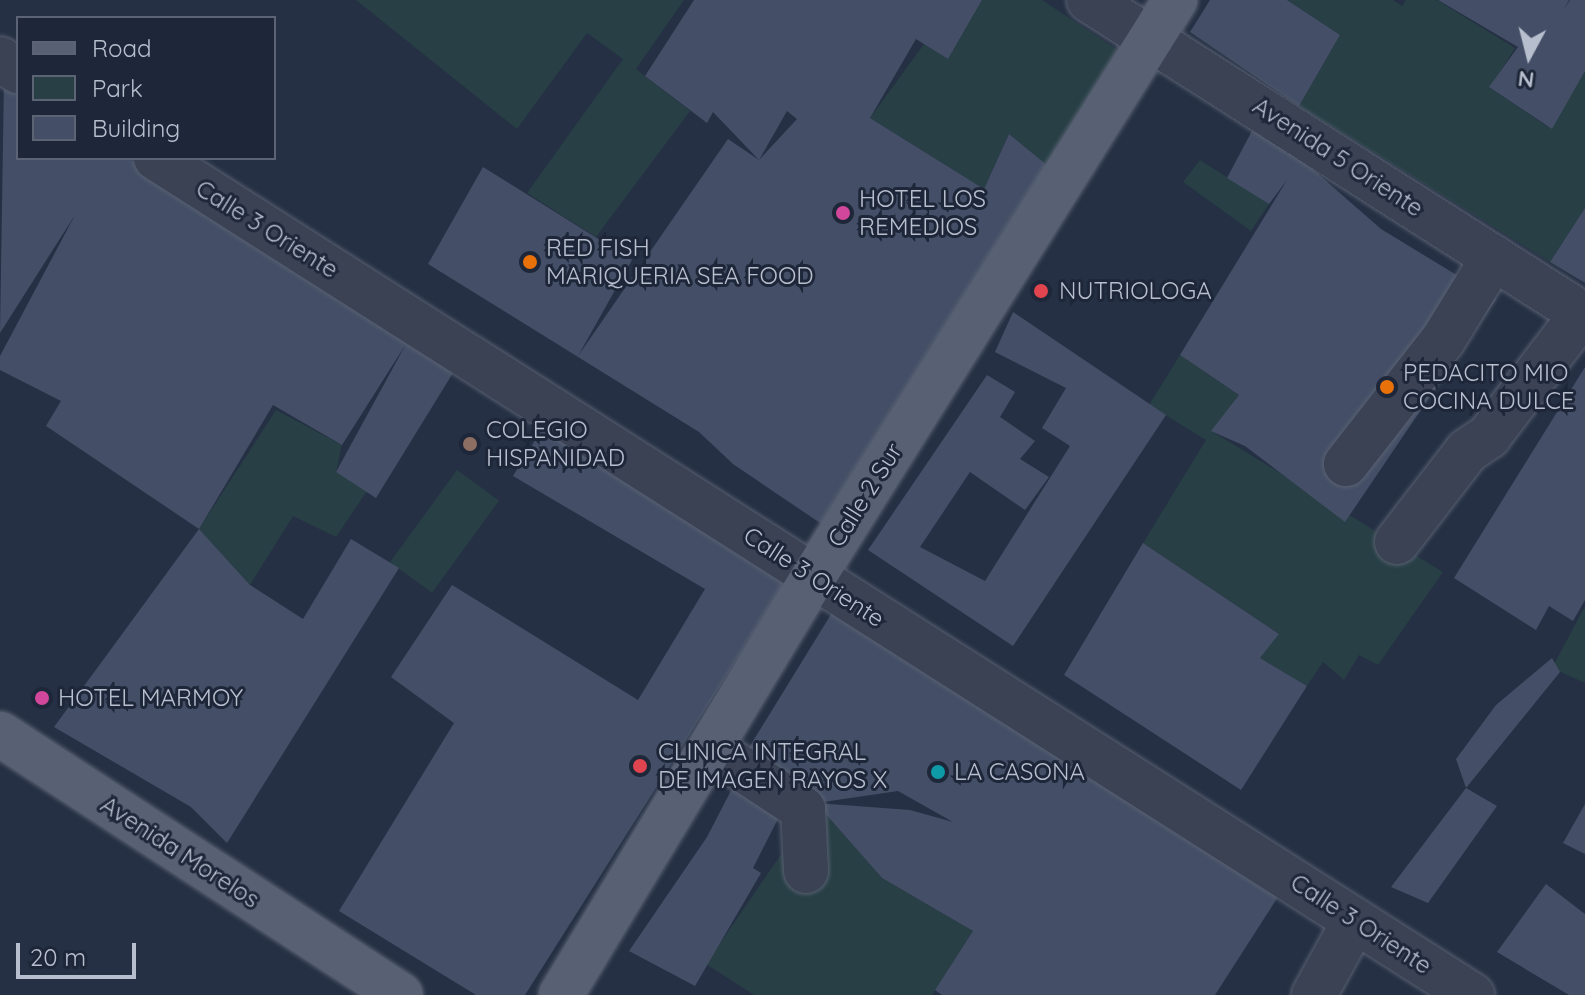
<!DOCTYPE html>
<style>
body{margin:0}
#map{position:relative;width:1585px;height:995px;overflow:hidden;background:#253044;font-family:Quicksand,sans-serif}
div>[style]{position:absolute}
[style*='--x']{left:calc(var(--x)*1px);top:calc(var(--y)*1px);width:calc(var(--w)*1px);rotate:calc(var(--a)*1deg)}
.green>*{inset:0;background:#273f45;transform-origin:0 0}
.building>*{inset:0;background:#444f67}
.roads{filter:drop-shadow(0 0 2px #586071) drop-shadow(0 0 2px #586071)}
.minor>*{height:44px;margin:-22px;padding:0 22px;transform-origin:22px;border-radius:22px;background:#3a4254}
.major>*{height:44px;margin:-22px;padding:0 22px;transform-origin:22px;border-radius:22px;background:#586174}
.dots>*{width:22px;height:22px;translate:-50% -50%;box-sizing:border-box;border:4px solid #1e2739;border-radius:50%}
span{translate:-50% -50%;white-space:nowrap;text-align:center;line-height:1.15;-webkit-text-stroke:6px #1e2739;paint-order:stroke}
.street-label{font-size:24px;color:#b7becd}
.poi-label{font-size:24px;color:#b7becd}
.left{translate:0 -50%;text-align:left}
.legend{position:absolute;left:16px;top:16px;width:260px;height:144px;box-sizing:border-box;background:#1e2739;border:2px solid #5b6374;margin:0;padding:10px 14px;list-style:none;font-size:24px;color:#b7becd}
.legend li{display:flex;align-items:center;gap:16px;height:40px}
.legend b{width:40px;border:2px solid #5b6374}
.north{position:absolute;left:1489px;top:16px;width:80px;height:80px;-webkit-text-stroke:6px #1e2739;paint-order:stroke;rotate:187deg;font-size:22px;font-weight:700;line-height:32px;text-align:center;color:#b7becd}
.north::after{content:'';display:block;margin:auto;width:28px;height:36px;background:#b7becd;clip-path:polygon(50% 0,100% 100%,50% 72%,0 100%)}
.scale{position:absolute;left:16px;top:943px;width:120px;height:36px;box-sizing:border-box;border:4px solid #b7becd;border-top:0;padding-left:10px;font-size:24px;line-height:28px;white-space:nowrap;color:#b7becd;-webkit-text-stroke:6px #1e2739;paint-order:stroke}
</style>
<div id="map">
<div class="green">
<i style="clip-path:polygon(356px 0,684px 0,636px 69px,690px 111px,596px 237px,527px 193px,623px 59px,587px 33px,517px 129px)"></i>
<i style="clip-path:polygon(982px 0,1042px 0,1127px 56px,1047px 165px,1009px 134px,984px 189px,870px 118px,924px 44px,948px 59px)"></i>
<i style="clip-path:polygon(1287px 0,1393px 0,1402px 6px,1406px 0,1437px 0,1515px 48px,1490px 88px,1548px 127px,1585px 67px,1585px 208px,1550px 262px,1299px 106px,1340px 35px)"></i>
<i style="clip-path:polygon(1200px 160px,1269px 204px,1251px 231px,1183px 182px)"></i>
<i style="clip-path:polygon(1180px 355px,1239px 395px,1213px 432px,1443px 572px,1378px 665px,1359px 655px,1344px 680px,1323px 662px,1307px 686px,1260px 658px,1278px 633px,1143px 543px,1206px 440px,1149px 405px)"></i>
<i style="clip-path:polygon(276px 410px,342px 445px,336px 472px,367px 491px,336px 537px,293px 516px,250px 585px,199px 529px)"></i>
<i style="left:457px;top:470px;width:52px;height:114px;rotate:36deg"></i>
<i style="clip-path:polygon(1585px 606px,1585px 683px,1552px 668px)"></i>
<i style="clip-path:polygon(816px 803px,882px 878px,973px 931px,932px 995px,754px 995px,706px 964px)"></i>
</div>
<div class="building">
<i style="clip-path:polygon(evenodd,694px 0,982px 0,948px 59px,916px 39px,870px 118px,984px 189px,1009px 134px,1047px 165px,826px 527px,733px 464px,699px 432px,428px 264px,483px 167px,632px 260px,578px 356px,728px 139px,759px 160px,713px 112px,707px 123px,645px 76px,694px 0,787px 111px,797px 119px,759px 160px,787px 111px)"></i>
<i style="clip-path:polygon(1210px 0,1287px 0,1340px 35px,1299px 106px,1190px 32px)"></i>
<i style="clip-path:polygon(1438px 0,1569px 0,1564px 9px,1570px 0,1585px 0,1585px 71px,1552px 129px,1489px 87px,1518px 47px)"></i>
<i style="clip-path:polygon(4px 79px,18px 88px,18px 158px,128px 158px,456px 368px,376px 498px,336px 472px,406px 344px,342px 445px,273px 405px,199px 529px,250px 585px,303px 619px,351px 539px,399px 568px,227px 843px,191px 807px,54px 727px,199px 529px,46px 426px,61px 401px,0 370px,0 356px,75px 215px,0 333px)"></i>
<i style="clip-path:polygon(1253px 129px,1301px 159px,1381px 229px,1496px 299px,1345px 522px,1245px 446px,1211px 431px,1239px 395px,1180px 355px,1287px 180px,1269px 204px,1227px 178px)"></i>
<i style="clip-path:polygon(1585px 208px,1585px 283px,1550px 262px)"></i>
<i style="clip-path:polygon(1013px 312px,1166px 415px,1013px 646px,868px 550px,987px 375px,1015px 392px,1000px 417px,1035px 441px,1020px 459px,1049px 477px,1025px 510px,970px 472px,920px 547px,985px 581px,1070px 446px,1042px 428px,1066px 388px,995px 352px)"></i>
<i style="clip-path:polygon(1585px 367px,1585px 600px,1573px 621px,1549px 606px,1536px 630px,1454px 578px)"></i>
<i style="clip-path:polygon(552px 413px,791px 574px,525px 995px,476px 995px,339px 911px,454px 723px,391px 677px,452px 585px,638px 700px,705px 589px,513px 476px)"></i>
<i style="clip-path:polygon(1143px 543px,1279px 634px,1260px 658px,1307px 686px,1241px 790px,1064px 675px)"></i>
<i style="clip-path:polygon(evenodd,838px 603px,1285px 886px,1215px 995px,942px 995px,935px 990px,973px 931px,882px 878px,816px 803px,745px 754px,838px 603px,898px 791px,953px 822px,910px 810px,816px 803px,898px 791px)"></i>
<i style="clip-path:polygon(1552px 658px,1560px 672px,1466px 788px,1497px 806px,1428px 903px,1391px 887px,1466px 788px,1456px 759px,1496px 705px)"></i>
<i style="clip-path:polygon(739px 775px,784px 807px,753px 868px,761px 873px,695px 986px,629px 951px,707px 837px)"></i>
<i style="clip-path:polygon(1585px 804px,1585px 854px,1563px 843px)"></i>
<i style="clip-path:polygon(1546px 884px,1585px 914px,1585px 995px,1569px 995px,1497px 952px)"></i>
</div>
<div class="roads">
<div class="minor">
<i style="--x:1089;--y:0;--w:588;--a:32.5"></i>
<i style="--x:0;--y:59;--w:22;--a:34"></i>
<i style="--x:156;--y:158;--w:1560;--a:32.46"></i>
<i style="--x:1346;--y:464;--w:157;--a:-52"></i>
<i style="--x:1443;--y:340;--w:97;--a:-58.4"></i>
<i style="--x:1397;--y:542;--w:115;--a:-52.4"></i>
<i style="--x:1467;--y:451;--w:27;--a:-34"></i>
<i style="--x:1489;--y:436;--w:153;--a:-52.7"></i>
<i style="--x:710;--y:748;--w:111;--a:33.3"></i>
<i style="--x:803;--y:809;--w:62;--a:87.2"></i>
<i style="--x:1314;--y:995;--w:85;--a:-61.3"></i>
</div>
<div class="major">
<i style="--x:0;--y:734;--w:478;--a:33.1"></i>
<i style="--x:561;--y:995;--w:489;--a:-58.9"></i>
<i style="--x:814;--y:576;--w:680;--a:-57.92"></i>
</div>
</div>
<div class="dots">
<i style="left:843px;top:213px;background:#d1479c"></i>
<i style="left:530px;top:262px;background:#e8710a"></i>
<i style="left:1041px;top:291px;background:#e0444e"></i>
<i style="left:1387px;top:387px;background:#e8710a"></i>
<i style="left:470px;top:444px;background:#8d6e63"></i>
<i style="left:42px;top:698px;background:#d1479c"></i>
<i style="left:640px;top:766px;background:#e0444e"></i>
<i style="left:938px;top:772px;background:#0f9aa8"></i>
</div>
<div class="street-label">
<span style="left:1338px;top:157px;rotate:33deg">Avenida 5 Oriente</span>
<span style="left:267px;top:229px;rotate:32deg">Calle 3 Oriente</span>
<span style="left:865px;top:495px;rotate:-58deg">Calle 2 Sur</span>
<span style="left:814px;top:577px;rotate:33deg">Calle 3 Oriente</span>
<span style="left:180px;top:852px;rotate:33deg">Avenida Morelos</span>
<span style="left:1361px;top:924px;rotate:33deg">Calle 3 Oriente</span>
</div>
<div class="poi-label">
<span class="left" style="left:859px;top:213px">HOTEL LOS<br>REMEDIOS</span>
<span class="left" style="left:546px;top:262px">RED FISH<br>MARIQUERIA SEA FOOD</span>
<span class="left" style="left:1059px;top:291px">NUTRIOLOGA</span>
<span class="left" style="left:1403px;top:387px">PEDACITO MIO<br>COCINA DULCE</span>
<span class="left" style="left:486px;top:444px">COLEGIO<br>HISPANIDAD</span>
<span class="left" style="left:58px;top:698px">HOTEL MARMOY</span>
<span class="left" style="left:658px;top:766px">CLINICA INTEGRAL<br>DE IMAGEN RAYOS X</span>
<span class="left" style="left:954px;top:772px">LA CASONA</span>
</div>
<ul class="legend">
<li><b style="height:10px;background:#586174"></b>Road</li>
<li><b style="height:22px;background:#273f45"></b>Park</li>
<li><b style="height:22px;background:#444f67"></b>Building</li>
</ul>
<div class="north">N</div>
<div class="scale">20 m</div>
</div>
